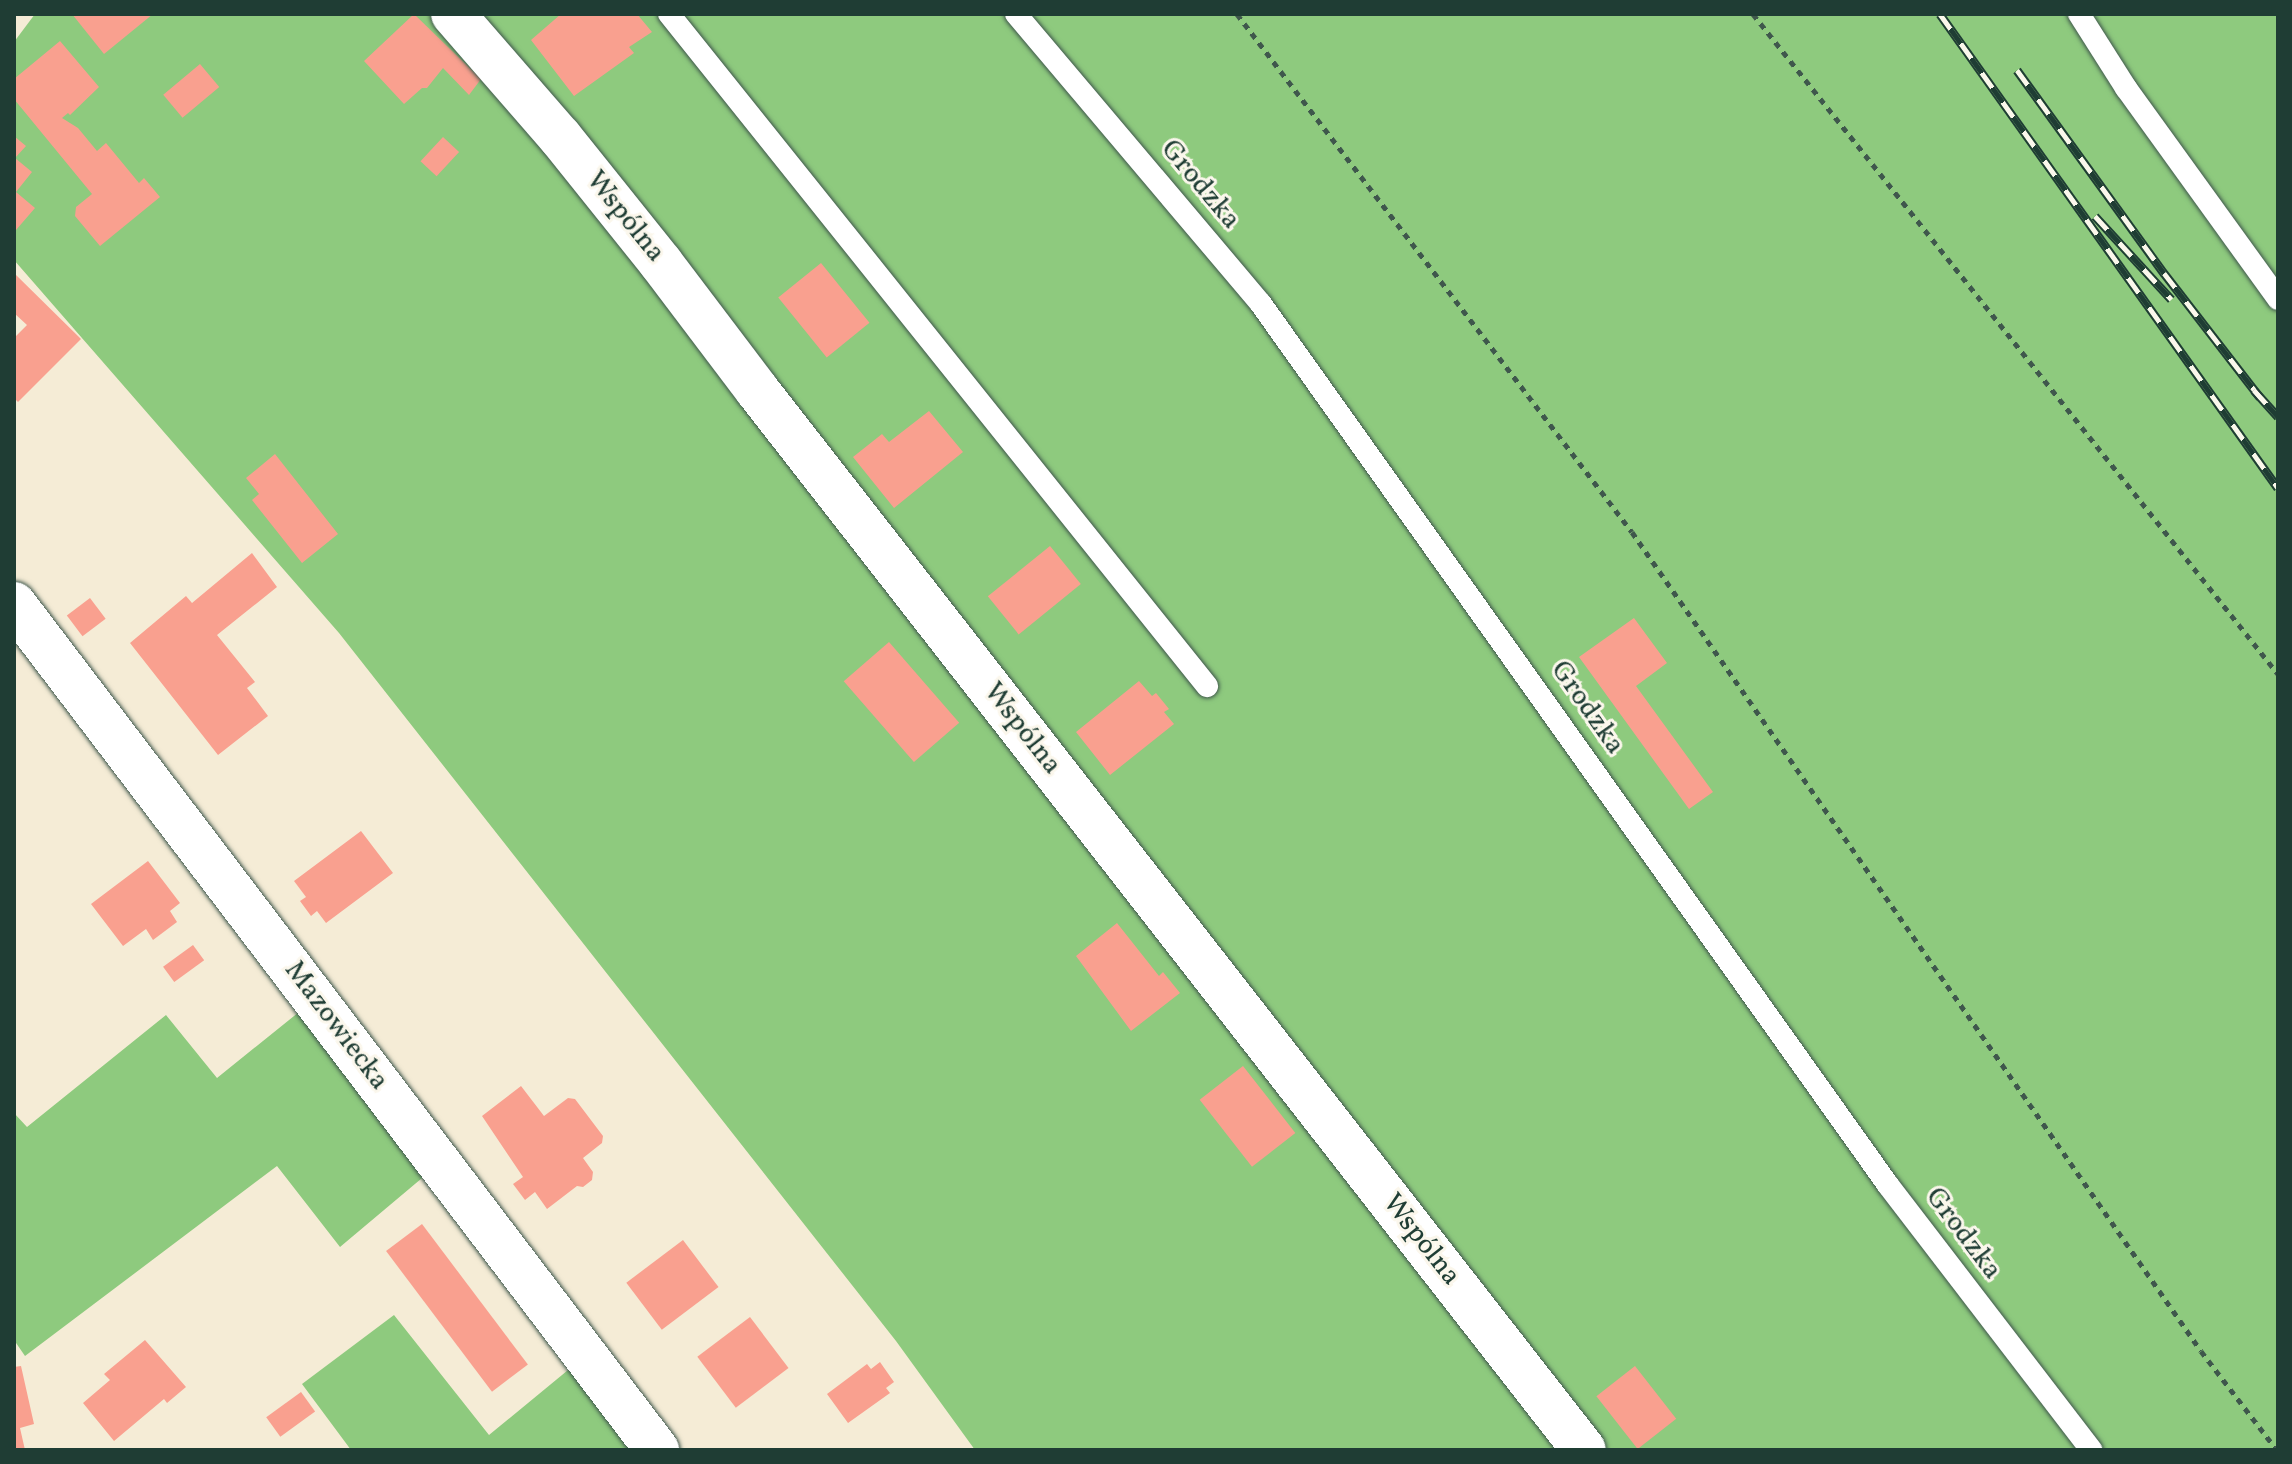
<!DOCTYPE html>
<meta charset="utf-8">
<style>
body{margin:0}
#map{position:relative;width:2292px;height:1464px;overflow:hidden;background:#f5ecd6;font-family:Vollkorn,serif}
div>[style]{position:absolute}
[style*='--x']{left:calc(var(--x)*1px);top:calc(var(--y)*1px);width:calc(var(--w)*1px);rotate:calc(var(--a)*1deg)}
.green>*{inset:0;background:#8eca7e}
.building>*{inset:0;background:#f9a08f;transform-origin:0 0}
.path>*{height:5px;margin-top:-2.5px;transform-origin:0;background:repeating-linear-gradient(90deg,#3f574c 0 6px,transparent 0 12px)}
.roads{filter:drop-shadow(0 0 2px #3f574c) drop-shadow(0 0 2px #3f574c)}
.lane>*{height:22px;margin:-11px;padding:0 11px;transform-origin:11px;border-radius:11px;background:#fff}
.street>*{height:44px;margin:-22px;padding:0 22px;transform-origin:22px;border-radius:22px;background:#fff}
.rail>*{height:9px;margin-top:-4.5px;transform-origin:0;background:repeating-linear-gradient(90deg,#fbf7ec 0 18px,#1f3d34 0 36px);box-sizing:border-box;border-block:2px solid #1f3d34}
span{translate:-50% -50%;white-space:nowrap;text-align:center;line-height:1.15;-webkit-text-stroke:6px #fbf7ec;paint-order:stroke}
.street-label{font-size:28px;color:#1f3d34}
.frame{position:absolute;inset:0;border:16px solid #1f3d34;pointer-events:none}
</style>
<div id="map">
<div class="green">
<i style="clip-path:polygon(35px 14px,2278px 14px,2278px 1450px,975px 1450px,896px 1341px,339px 633px,14px 260px,14px 42px)"></i>
<i style="clip-path:polygon(299px 1012px,434px 1168px,340px 1247px,277px 1166px,25px 1356px,14px 1340px,14px 1113px,27px 1127px,166px 1015px,217px 1078px)"></i>
<i style="clip-path:polygon(394px 1315px,489px 1435px,579px 1361px,646px 1450px,351px 1450px,302px 1384px)"></i>
</div>
<div class="building">
<i style="clip-path:polygon(72px 14px,153px 14px,104px 54px)"></i>
<i style="clip-path:polygon(414px 14px,481px 79px,469px 95px,443px 68px,427px 88px,422px 88px,404px 104px,364px 61px)"></i>
<i style="clip-path:polygon(561px 14px,637px 14px,652px 32px,629px 47px,634px 53px,574px 96px,531px 40px)"></i>
<i style="clip-path:polygon(60px 41px,99px 87px,70px 115px,68px 113px,62px 118px,78px 128px,97px 151px,106px 143px,139px 183px,144px 178px,160px 197px,100px 246px,75px 216px,76px 207px,92px 194px,14px 99px,14px 79px)"></i>
<i style="left:200px;top:64px;width:30px;height:48px;rotate:50deg"></i>
<i style="clip-path:polygon(14px 136px,26px 146px,15px 158px,32px 172px,16px 192px,35px 208px,16px 230px)"></i>
<i style="left:443px;top:137px;width:22px;height:33px;rotate:43deg"></i>
<i style="left:821px;top:263px;width:77px;height:55px;rotate:51deg"></i>
<i style="clip-path:polygon(14px 273px,81px 339px,18px 402px,14px 398px,14px 338px,27px 325px,14px 313px)"></i>
<i style="clip-path:polygon(929px 411px,963px 452px,894px 508px,853px 457px,882px 434px,889px 442px)"></i>
<i style="clip-path:polygon(275px 454px,338px 534px,302px 563px,252px 500px,259px 494px,246px 478px)"></i>
<i style="left:1050px;top:546px;width:49px;height:80px;rotate:51deg"></i>
<i style="clip-path:polygon(252px 553px,277px 587px,217px 635px,255px 682px,247px 688px,268px 716px,218px 755px,130px 643px,186px 596px,192px 603px)"></i>
<i style="left:90px;top:598px;width:26px;height:29px;rotate:53deg"></i>
<i style="clip-path:polygon(1634px 618px,1667px 663px,1636px 686px,1713px 792px,1689px 809px,1579px 657px)"></i>
<i style="left:889px;top:642px;width:107px;height:60px;rotate:49deg"></i>
<i style="clip-path:polygon(1139px 681px,1152px 696px,1156px 693px,1169px 709px,1164px 712px,1174px 724px,1110px 775px,1076px 732px)"></i>
<i style="clip-path:polygon(361px 831px,393px 873px,326px 923px,317px 911px,311px 916px,300px 901px,306px 897px,294px 881px)"></i>
<i style="clip-path:polygon(148px 861px,180px 903px,170px 911px,177px 922px,153px 940px,146px 929px,123px 946px,91px 904px)"></i>
<i style="clip-path:polygon(1117px 923px,1159px 976px,1163px 972px,1180px 993px,1131px 1031px,1076px 956px)"></i>
<i style="left:193px;top:945px;width:19px;height:37px;rotate:54deg"></i>
<i style="left:1243px;top:1066px;width:85px;height:55px;rotate:52deg"></i>
<i style="clip-path:polygon(521px 1086px,544px 1116px,568px 1098px,575px 1099px,603px 1136px,602px 1143px,583px 1158px,593px 1172px,592px 1180px,583px 1187px,577px 1186px,547px 1209px,535px 1192px,525px 1200px,513px 1184px,523px 1177px,482px 1116px)"></i>
<i style="left:422px;top:1224px;width:176px;height:45px;rotate:53deg"></i>
<i style="left:683px;top:1240px;width:59px;height:71px;rotate:53deg"></i>
<i style="left:750px;top:1317px;width:64px;height:66px;rotate:53deg"></i>
<i style="clip-path:polygon(145px 1340px,186px 1387px,167px 1403px,164px 1399px,114px 1441px,83px 1403px,110px 1380px,104px 1374px)"></i>
<i style="clip-path:polygon(880px 1362px,894px 1382px,886px 1388px,890px 1393px,848px 1423px,827px 1394px,867px 1364px,871px 1369px)"></i>
<i style="clip-path:polygon(21px 1366px,34px 1424px,20px 1428px,25px 1450px,14px 1450px,14px 1367px)"></i>
<i style="left:1635px;top:1366px;width:67px;height:49px;rotate:52deg"></i>
<i style="left:301px;top:1392px;width:24px;height:43px;rotate:54deg"></i>
</div>
<div class="path">
<i style="--x:1237;--y:14;--w:651;--a:52.67"></i>
<i style="--x:1632;--y:532;--w:997;--a:55.21"></i>
<i style="--x:2201;--y:1351;--w:125;--a:52.5"></i>
<i style="--x:1753;--y:14;--w:843;--a:51.5"></i>
</div>
<div class="roads">
<div class="lane">
<i style="--x:669;--y:14;--w:861;--a:51.32"></i>
<i style="--x:1016;--y:14;--w:380;--a:49.8"></i>
<i style="--x:1261;--y:304;--w:1081;--a:54.56"></i>
<i style="--x:1888;--y:1185;--w:334;--a:52.5"></i>
<i style="--x:2079;--y:14;--w:88;--a:57.6"></i>
<i style="--x:2126;--y:88;--w:260;--a:54.2"></i>
</div>
<div class="street">
<i style="--x:453;--y:14;--w:163;--a:49"></i>
<i style="--x:560;--y:137;--w:161;--a:51.3"></i>
<i style="--x:661;--y:263;--w:159;--a:52.9"></i>
<i style="--x:757;--y:390;--w:1344;--a:52.04"></i>
<i style="--x:14;--y:604;--w:1063;--a:52.76"></i>
</div>
</div>
<div class="rail">
<i style="--x:1940;--y:14;--w:582;--a:54.51"></i>
<i style="--x:2017;--y:70;--w:251;--a:54.1"></i>
<i style="--x:2164;--y:273;--w:157;--a:52.3"></i>
<i style="--x:2095;--y:216;--w:113;--a:47.5"></i>
<i style="--x:2254;--y:390;--w:36;--a:48"></i>
</div>
<div class="street-label">
<span style="left:1200px;top:185px;rotate:50deg">Grodzka</span>
<span style="left:625px;top:217px;rotate:51deg">Wspólna</span>
<span style="left:1587px;top:708px;rotate:55deg">Grodzka</span>
<span style="left:1022px;top:729px;rotate:52deg">Wspólna</span>
<span style="left:336px;top:1026px;rotate:53deg">Mazowiecka</span>
<span style="left:1963px;top:1234px;rotate:53deg">Grodzka</span>
<span style="left:1421px;top:1240px;rotate:52deg">Wspólna</span>
</div>
<div class="frame"></div>
</div>
